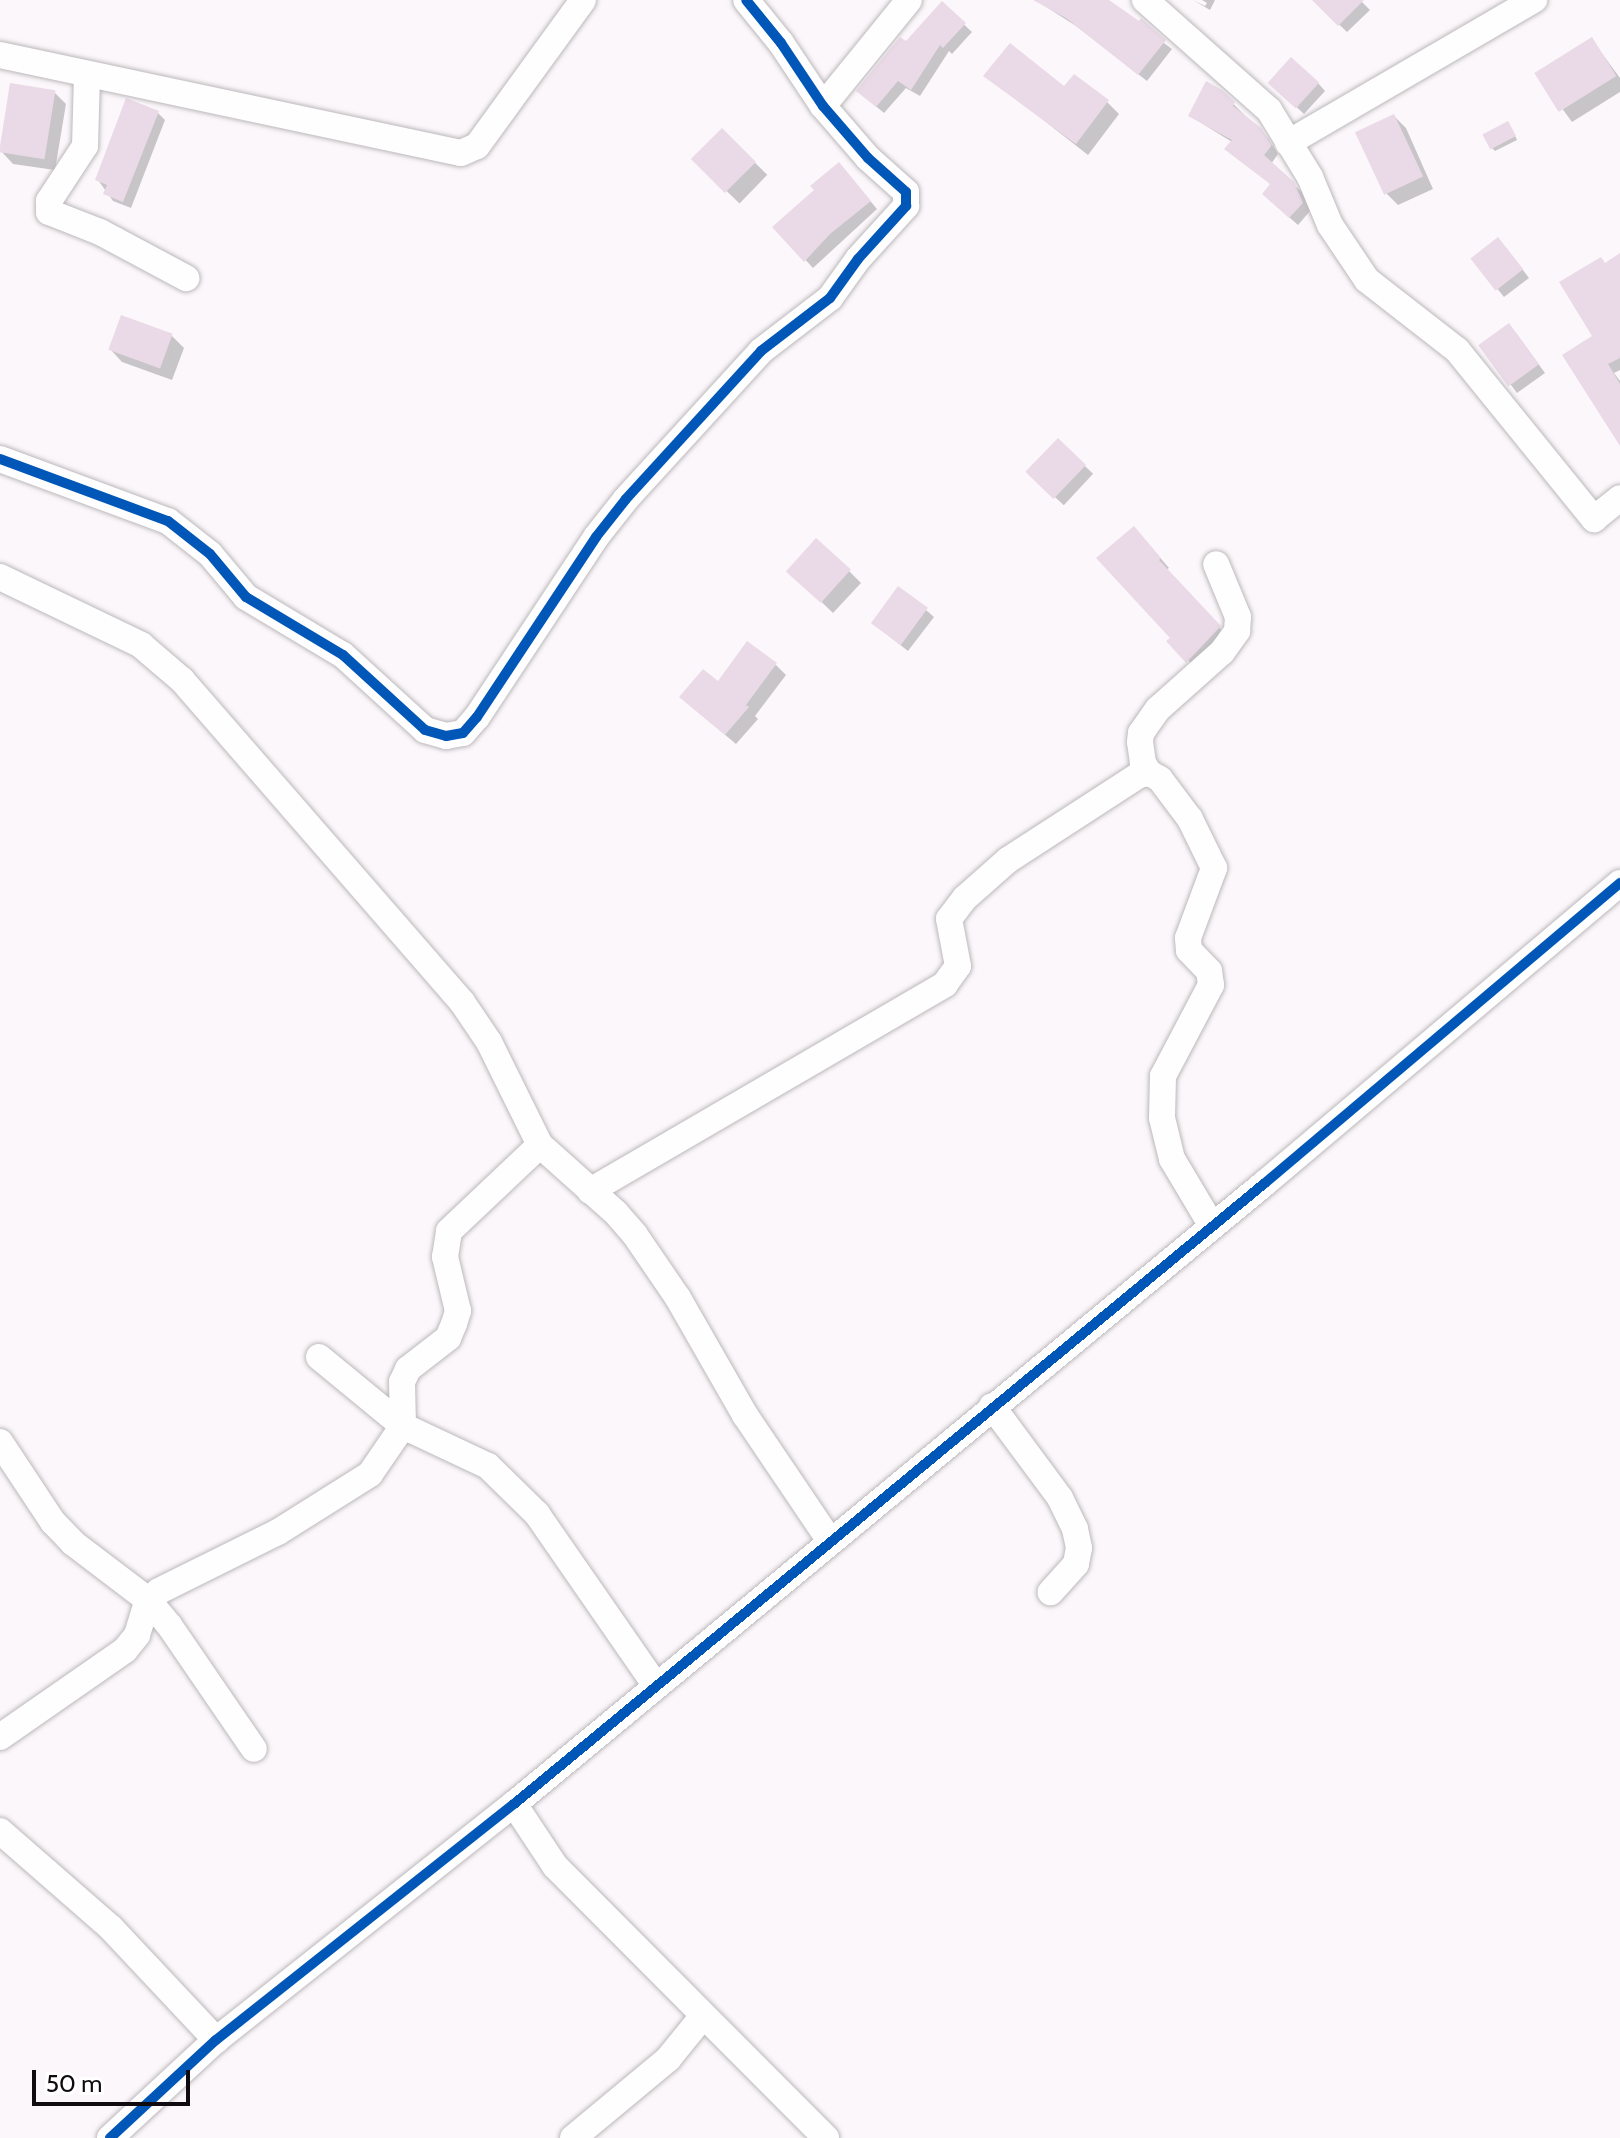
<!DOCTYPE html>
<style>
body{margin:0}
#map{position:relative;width:1620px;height:2138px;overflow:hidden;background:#fbf7fa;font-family:Cabin,sans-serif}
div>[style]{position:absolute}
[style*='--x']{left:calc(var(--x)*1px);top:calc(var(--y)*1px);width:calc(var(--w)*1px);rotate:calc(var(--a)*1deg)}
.shadow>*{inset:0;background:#0003;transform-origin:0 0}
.building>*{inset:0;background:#eadae7;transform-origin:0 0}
.roads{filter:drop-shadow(0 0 2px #bcb8bb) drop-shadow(0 0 2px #bcb8bb)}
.minor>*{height:26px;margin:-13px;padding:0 13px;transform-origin:13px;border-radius:13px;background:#fefefe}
.cycleway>*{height:10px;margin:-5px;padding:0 5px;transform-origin:5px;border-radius:5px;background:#0057b8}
span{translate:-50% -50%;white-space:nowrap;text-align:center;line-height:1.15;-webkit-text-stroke:6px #fff;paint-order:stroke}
.scale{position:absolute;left:32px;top:2070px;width:158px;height:36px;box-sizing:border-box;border:4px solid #0f0b0e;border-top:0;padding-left:10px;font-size:24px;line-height:28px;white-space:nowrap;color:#0f0b0e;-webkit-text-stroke:6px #fff;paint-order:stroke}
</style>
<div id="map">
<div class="shadow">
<i style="clip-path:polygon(1106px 0,1172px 49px,1147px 81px,1076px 26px,1037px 1px)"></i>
<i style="clip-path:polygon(1193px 0,1205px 6px,1207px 3px,1202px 0,1215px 0,1210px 10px)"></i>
<i style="clip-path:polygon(1326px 0,1360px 0,1370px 10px,1347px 32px,1320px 6px)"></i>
<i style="clip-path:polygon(942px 4px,972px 32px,952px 54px,949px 51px,920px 96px,906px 88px,884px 113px,866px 98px)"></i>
<i style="clip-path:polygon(1592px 40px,1620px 78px,1620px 92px,1572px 122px,1537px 74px)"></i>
<i style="clip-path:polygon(986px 75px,1065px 89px,1107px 102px,1119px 114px,1088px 155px)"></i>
<i style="clip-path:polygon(1318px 83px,1325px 91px,1304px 114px,1278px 90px)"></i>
<i style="clip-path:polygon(54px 92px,66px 104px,55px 170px,13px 164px,1px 151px)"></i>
<i style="clip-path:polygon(1221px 92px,1268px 138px,1278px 154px,1271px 164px,1302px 192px,1310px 211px,1298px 225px,1272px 202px,1272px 185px,1232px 142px,1190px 116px)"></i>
<i style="clip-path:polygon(158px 113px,165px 120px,131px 208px,113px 201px,98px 180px)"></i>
<i style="clip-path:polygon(1394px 116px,1406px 128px,1433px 189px,1398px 205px,1386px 193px)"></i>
<i style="clip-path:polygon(1511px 127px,1517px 140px,1495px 151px,1492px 148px)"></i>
<i style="left:722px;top:131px;width:63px;height:40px;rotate:44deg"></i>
<i style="clip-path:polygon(846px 172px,877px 209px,813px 268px,775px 227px,816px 190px)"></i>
<i style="clip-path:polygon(1506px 248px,1529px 278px,1504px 297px,1473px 259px)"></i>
<i style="clip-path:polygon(1620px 254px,1620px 370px,1614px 373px,1620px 381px,1620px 441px,1595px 337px,1606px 264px)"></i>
<i style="clip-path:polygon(1516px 333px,1545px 373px,1517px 393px,1481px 345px)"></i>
<i style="clip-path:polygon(172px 336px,184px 348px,172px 380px,122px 362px,110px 349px)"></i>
<i style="left:1058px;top:441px;width:48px;height:43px;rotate:43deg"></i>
<i style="clip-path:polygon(1143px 538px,1169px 568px,1166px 570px,1228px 637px,1196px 671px,1173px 638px)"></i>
<i style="clip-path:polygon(788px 570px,849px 571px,861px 583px,833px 613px)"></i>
<i style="clip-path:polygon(926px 610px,934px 617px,908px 651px,880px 629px)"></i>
<i style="clip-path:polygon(776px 665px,786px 675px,755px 716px,758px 719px,736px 744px,692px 707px,718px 684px)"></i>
</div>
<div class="building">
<i style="clip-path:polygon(1033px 0,1109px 0,1139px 21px,1141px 18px,1166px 40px,1138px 75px,1066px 18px)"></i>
<i style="clip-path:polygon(1312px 0,1364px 0,1338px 26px)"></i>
<i style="clip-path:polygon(942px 1px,966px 23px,943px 48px,940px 45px,911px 90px,898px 81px,876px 107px,856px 91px,900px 37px,906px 41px)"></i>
<i style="left:1592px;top:37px;width:46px;height:68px;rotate:58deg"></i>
<i style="clip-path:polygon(1010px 43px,1064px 86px,1074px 74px,1109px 100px,1076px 144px,983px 76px)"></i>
<i style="left:1291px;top:57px;width:38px;height:35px;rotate:42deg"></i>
<i style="clip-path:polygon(1206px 81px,1222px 90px,1235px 102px,1233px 106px,1261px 128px,1272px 145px,1264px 155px,1294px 182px,1303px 203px,1289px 218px,1262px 194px,1270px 184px,1224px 149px,1232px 140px,1188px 116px)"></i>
<i style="left:10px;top:83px;width:46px;height:70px;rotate:9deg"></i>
<i style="clip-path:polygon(126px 98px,159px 111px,123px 202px,103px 194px,107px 185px,95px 180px)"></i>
<i style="left:1394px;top:114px;width:69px;height:43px;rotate:65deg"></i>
<i style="left:1508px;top:121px;width:17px;height:29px;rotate:62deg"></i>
<i style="left:722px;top:128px;width:48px;height:44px;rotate:45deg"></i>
<i style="clip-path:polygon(839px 162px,871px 201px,830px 234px,804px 262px,772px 227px,814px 190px,810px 186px)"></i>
<i style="left:1498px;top:237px;width:41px;height:35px;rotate:52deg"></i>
<i style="clip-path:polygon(1620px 253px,1620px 358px,1608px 364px,1620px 384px,1620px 446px,1562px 355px,1592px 336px,1559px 282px,1601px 257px,1605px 263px)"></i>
<i style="left:121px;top:315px;width:55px;height:37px;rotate:20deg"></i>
<i style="left:1509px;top:323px;width:51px;height:38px;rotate:54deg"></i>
<i style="left:1058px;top:438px;width:39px;height:47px;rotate:44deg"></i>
<i style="clip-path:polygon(1134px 526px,1161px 558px,1159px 560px,1221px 626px,1186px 663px,1166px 641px,1170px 638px,1096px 558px)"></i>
<i style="left:816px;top:538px;width:47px;height:45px;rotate:42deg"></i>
<i style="left:898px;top:586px;width:37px;height:46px;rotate:36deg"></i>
<i style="clip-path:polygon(747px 641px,777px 663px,746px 705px,749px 707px,725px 735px,679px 697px,703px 669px,718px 681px)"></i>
</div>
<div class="roads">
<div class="minor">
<i style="--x:1145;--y:0;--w:166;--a:41.6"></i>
<i style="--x:1269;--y:110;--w:79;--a:58.5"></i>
<i style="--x:1310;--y:177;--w:52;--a:67.4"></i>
<i style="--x:1330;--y:225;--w:66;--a:56.1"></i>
<i style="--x:1367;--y:280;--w:114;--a:37.9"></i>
<i style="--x:1457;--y:350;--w:218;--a:51"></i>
<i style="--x:1594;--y:519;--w:33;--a:-39"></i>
<i style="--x:0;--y:55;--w:471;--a:12"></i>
<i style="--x:461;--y:153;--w:17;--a:-24"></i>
<i style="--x:477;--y:146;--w:180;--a:-54"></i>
<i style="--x:87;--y:75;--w:71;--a:91.6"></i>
<i style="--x:85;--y:146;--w:66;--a:123.2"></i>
<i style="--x:49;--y:201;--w:11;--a:90"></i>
<i style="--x:49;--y:212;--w:55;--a:21.4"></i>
<i style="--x:100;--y:232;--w:98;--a:28.1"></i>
<i style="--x:823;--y:106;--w:136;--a:-50.9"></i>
<i style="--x:1288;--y:143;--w:285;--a:-30.2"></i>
<i style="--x:0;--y:459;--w:179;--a:20.3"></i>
<i style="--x:168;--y:521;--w:53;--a:38.2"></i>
<i style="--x:210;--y:554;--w:56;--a:50.1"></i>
<i style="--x:246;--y:597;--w:113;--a:30.9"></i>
<i style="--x:343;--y:655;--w:111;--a:42.4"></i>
<i style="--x:425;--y:730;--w:22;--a:16"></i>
<i style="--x:446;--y:736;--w:17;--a:-10"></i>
<i style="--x:463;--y:733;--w:21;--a:-49"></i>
<i style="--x:477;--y:717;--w:216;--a:-56.5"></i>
<i style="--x:596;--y:537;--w:48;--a:-51.7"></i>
<i style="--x:626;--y:499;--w:200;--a:-47.6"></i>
<i style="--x:761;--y:351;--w:87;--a:-37.5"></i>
<i style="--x:830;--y:298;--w:48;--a:-54.3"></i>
<i style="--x:858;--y:259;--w:72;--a:-47.8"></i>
<i style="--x:906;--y:206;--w:14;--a:-90"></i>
<i style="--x:906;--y:192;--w:51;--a:-138.2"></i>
<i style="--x:868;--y:158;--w:69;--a:-130.9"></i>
<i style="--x:823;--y:106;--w:76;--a:-123.7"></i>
<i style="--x:781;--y:43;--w:55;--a:-129.1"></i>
<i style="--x:0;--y:577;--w:157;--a:25.7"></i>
<i style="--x:141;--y:645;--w:54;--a:40.5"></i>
<i style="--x:182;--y:680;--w:427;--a:49"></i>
<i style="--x:462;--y:1002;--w:48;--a:56"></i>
<i style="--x:489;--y:1042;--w:115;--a:63.7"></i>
<i style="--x:540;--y:1145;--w:102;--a:41.8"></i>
<i style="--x:616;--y:1213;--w:29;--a:49"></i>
<i style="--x:635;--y:1235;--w:76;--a:55.7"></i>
<i style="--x:678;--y:1298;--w:135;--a:60.2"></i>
<i style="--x:745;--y:1415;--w:152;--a:56"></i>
<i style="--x:590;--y:1191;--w:411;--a:-30.2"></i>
<i style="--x:945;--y:984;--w:22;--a:-54"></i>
<i style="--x:958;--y:966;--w:48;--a:-100.8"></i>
<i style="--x:949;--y:919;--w:26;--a:-53"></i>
<i style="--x:965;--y:898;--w:57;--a:-41.5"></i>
<i style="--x:1008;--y:860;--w:156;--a:-33"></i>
<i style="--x:1139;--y:775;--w:10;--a:-11"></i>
<i style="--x:1212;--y:1226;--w:78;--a:-120.8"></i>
<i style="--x:1172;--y:1159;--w:42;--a:-103.7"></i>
<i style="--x:1162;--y:1118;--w:42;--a:-88.6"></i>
<i style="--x:1163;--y:1076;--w:103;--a:-62.2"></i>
<i style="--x:1211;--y:985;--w:14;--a:-98"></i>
<i style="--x:1209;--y:971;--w:29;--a:-134"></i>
<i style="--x:1189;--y:950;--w:12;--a:-95"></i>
<i style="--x:1188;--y:938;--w:75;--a:-69.6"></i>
<i style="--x:1214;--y:868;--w:55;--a:-116.1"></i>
<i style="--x:1190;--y:819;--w:50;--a:-126.9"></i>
<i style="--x:1160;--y:779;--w:13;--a:-151"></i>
<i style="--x:1149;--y:773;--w:12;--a:-121"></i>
<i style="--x:1143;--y:763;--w:21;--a:-98"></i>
<i style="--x:1140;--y:742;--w:9;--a:-84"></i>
<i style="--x:1141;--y:733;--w:29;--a:-55"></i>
<i style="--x:1158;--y:709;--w:86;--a:-41.7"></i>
<i style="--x:1222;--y:652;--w:26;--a:-54"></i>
<i style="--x:1237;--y:631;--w:14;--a:-86"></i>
<i style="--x:1238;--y:617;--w:57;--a:-112.5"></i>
<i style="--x:319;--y:1357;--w:109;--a:39.4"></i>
<i style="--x:403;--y:1426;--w:94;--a:25.2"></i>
<i style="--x:488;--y:1466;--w:69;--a:44.4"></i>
<i style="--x:537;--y:1514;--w:209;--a:55.3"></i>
<i style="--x:992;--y:1406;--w:114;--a:53.5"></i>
<i style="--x:1060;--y:1498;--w:34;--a:64"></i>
<i style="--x:1075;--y:1529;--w:19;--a:78"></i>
<i style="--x:1079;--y:1548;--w:16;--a:101"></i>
<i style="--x:1076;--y:1564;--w:38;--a:132"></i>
<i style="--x:0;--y:1442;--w:96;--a:56.5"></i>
<i style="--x:53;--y:1522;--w:29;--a:46"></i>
<i style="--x:73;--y:1543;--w:94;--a:37.2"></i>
<i style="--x:148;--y:1600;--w:33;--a:50"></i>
<i style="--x:169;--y:1625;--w:150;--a:55.6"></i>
<i style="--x:0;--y:1737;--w:152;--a:-34.8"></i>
<i style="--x:125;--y:1650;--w:19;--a:-51"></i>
<i style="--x:137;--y:1635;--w:37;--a:-73"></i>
<i style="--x:148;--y:1600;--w:14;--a:-39"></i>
<i style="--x:159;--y:1591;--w:133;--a:-26.4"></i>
<i style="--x:278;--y:1532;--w:109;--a:-32.2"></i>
<i style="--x:370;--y:1474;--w:58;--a:-55.5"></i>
<i style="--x:403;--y:1426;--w:44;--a:-91.3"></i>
<i style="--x:402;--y:1382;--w:14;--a:-65"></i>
<i style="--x:408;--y:1369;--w:51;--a:-37.8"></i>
<i style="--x:448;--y:1338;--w:15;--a:-67"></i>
<i style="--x:454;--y:1324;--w:14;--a:-73"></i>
<i style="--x:458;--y:1311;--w:56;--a:-103.5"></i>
<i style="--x:445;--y:1257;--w:26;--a:-81"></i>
<i style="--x:449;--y:1231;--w:125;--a:-43.4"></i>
<i style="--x:514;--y:1804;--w:74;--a:56.5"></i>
<i style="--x:555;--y:1866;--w:384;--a:45.1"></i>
<i style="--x:0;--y:1831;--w:147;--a:41.1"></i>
<i style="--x:111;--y:1928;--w:154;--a:46.8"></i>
<i style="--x:110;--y:2138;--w:144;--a:-42.8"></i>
<i style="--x:216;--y:2040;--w:380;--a:-38.4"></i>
<i style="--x:514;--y:1804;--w:974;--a:-39.59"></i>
<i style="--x:1265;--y:1183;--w:465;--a:-40.2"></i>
<i style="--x:573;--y:2138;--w:124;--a:-39.7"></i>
<i style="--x:668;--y:2059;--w:55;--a:-50.9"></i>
</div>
</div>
<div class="cycleway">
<i style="--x:0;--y:459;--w:179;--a:20.3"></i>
<i style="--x:168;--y:521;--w:53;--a:38.2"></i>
<i style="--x:210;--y:554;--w:56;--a:50.1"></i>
<i style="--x:246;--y:597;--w:113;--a:30.9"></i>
<i style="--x:343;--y:655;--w:111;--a:42.4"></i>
<i style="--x:425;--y:730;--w:22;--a:16"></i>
<i style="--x:446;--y:736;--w:17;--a:-10"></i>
<i style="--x:463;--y:733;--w:21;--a:-49"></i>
<i style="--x:477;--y:717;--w:216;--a:-56.5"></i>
<i style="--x:596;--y:537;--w:48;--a:-51.7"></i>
<i style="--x:626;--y:499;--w:200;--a:-47.6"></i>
<i style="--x:761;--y:351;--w:87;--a:-37.5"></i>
<i style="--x:830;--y:298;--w:48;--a:-54.3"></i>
<i style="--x:858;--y:259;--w:72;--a:-47.8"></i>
<i style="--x:906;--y:206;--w:14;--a:-90"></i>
<i style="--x:906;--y:192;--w:51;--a:-138.2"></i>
<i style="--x:868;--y:158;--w:69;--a:-130.9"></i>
<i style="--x:823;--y:106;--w:76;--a:-123.7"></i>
<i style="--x:781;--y:43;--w:55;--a:-129.1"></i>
<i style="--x:110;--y:2138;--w:144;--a:-42.8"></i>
<i style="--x:216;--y:2040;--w:380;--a:-38.4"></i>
<i style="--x:514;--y:1804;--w:974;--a:-39.59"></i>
<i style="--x:1265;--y:1183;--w:465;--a:-40.2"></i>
</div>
<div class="scale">50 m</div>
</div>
